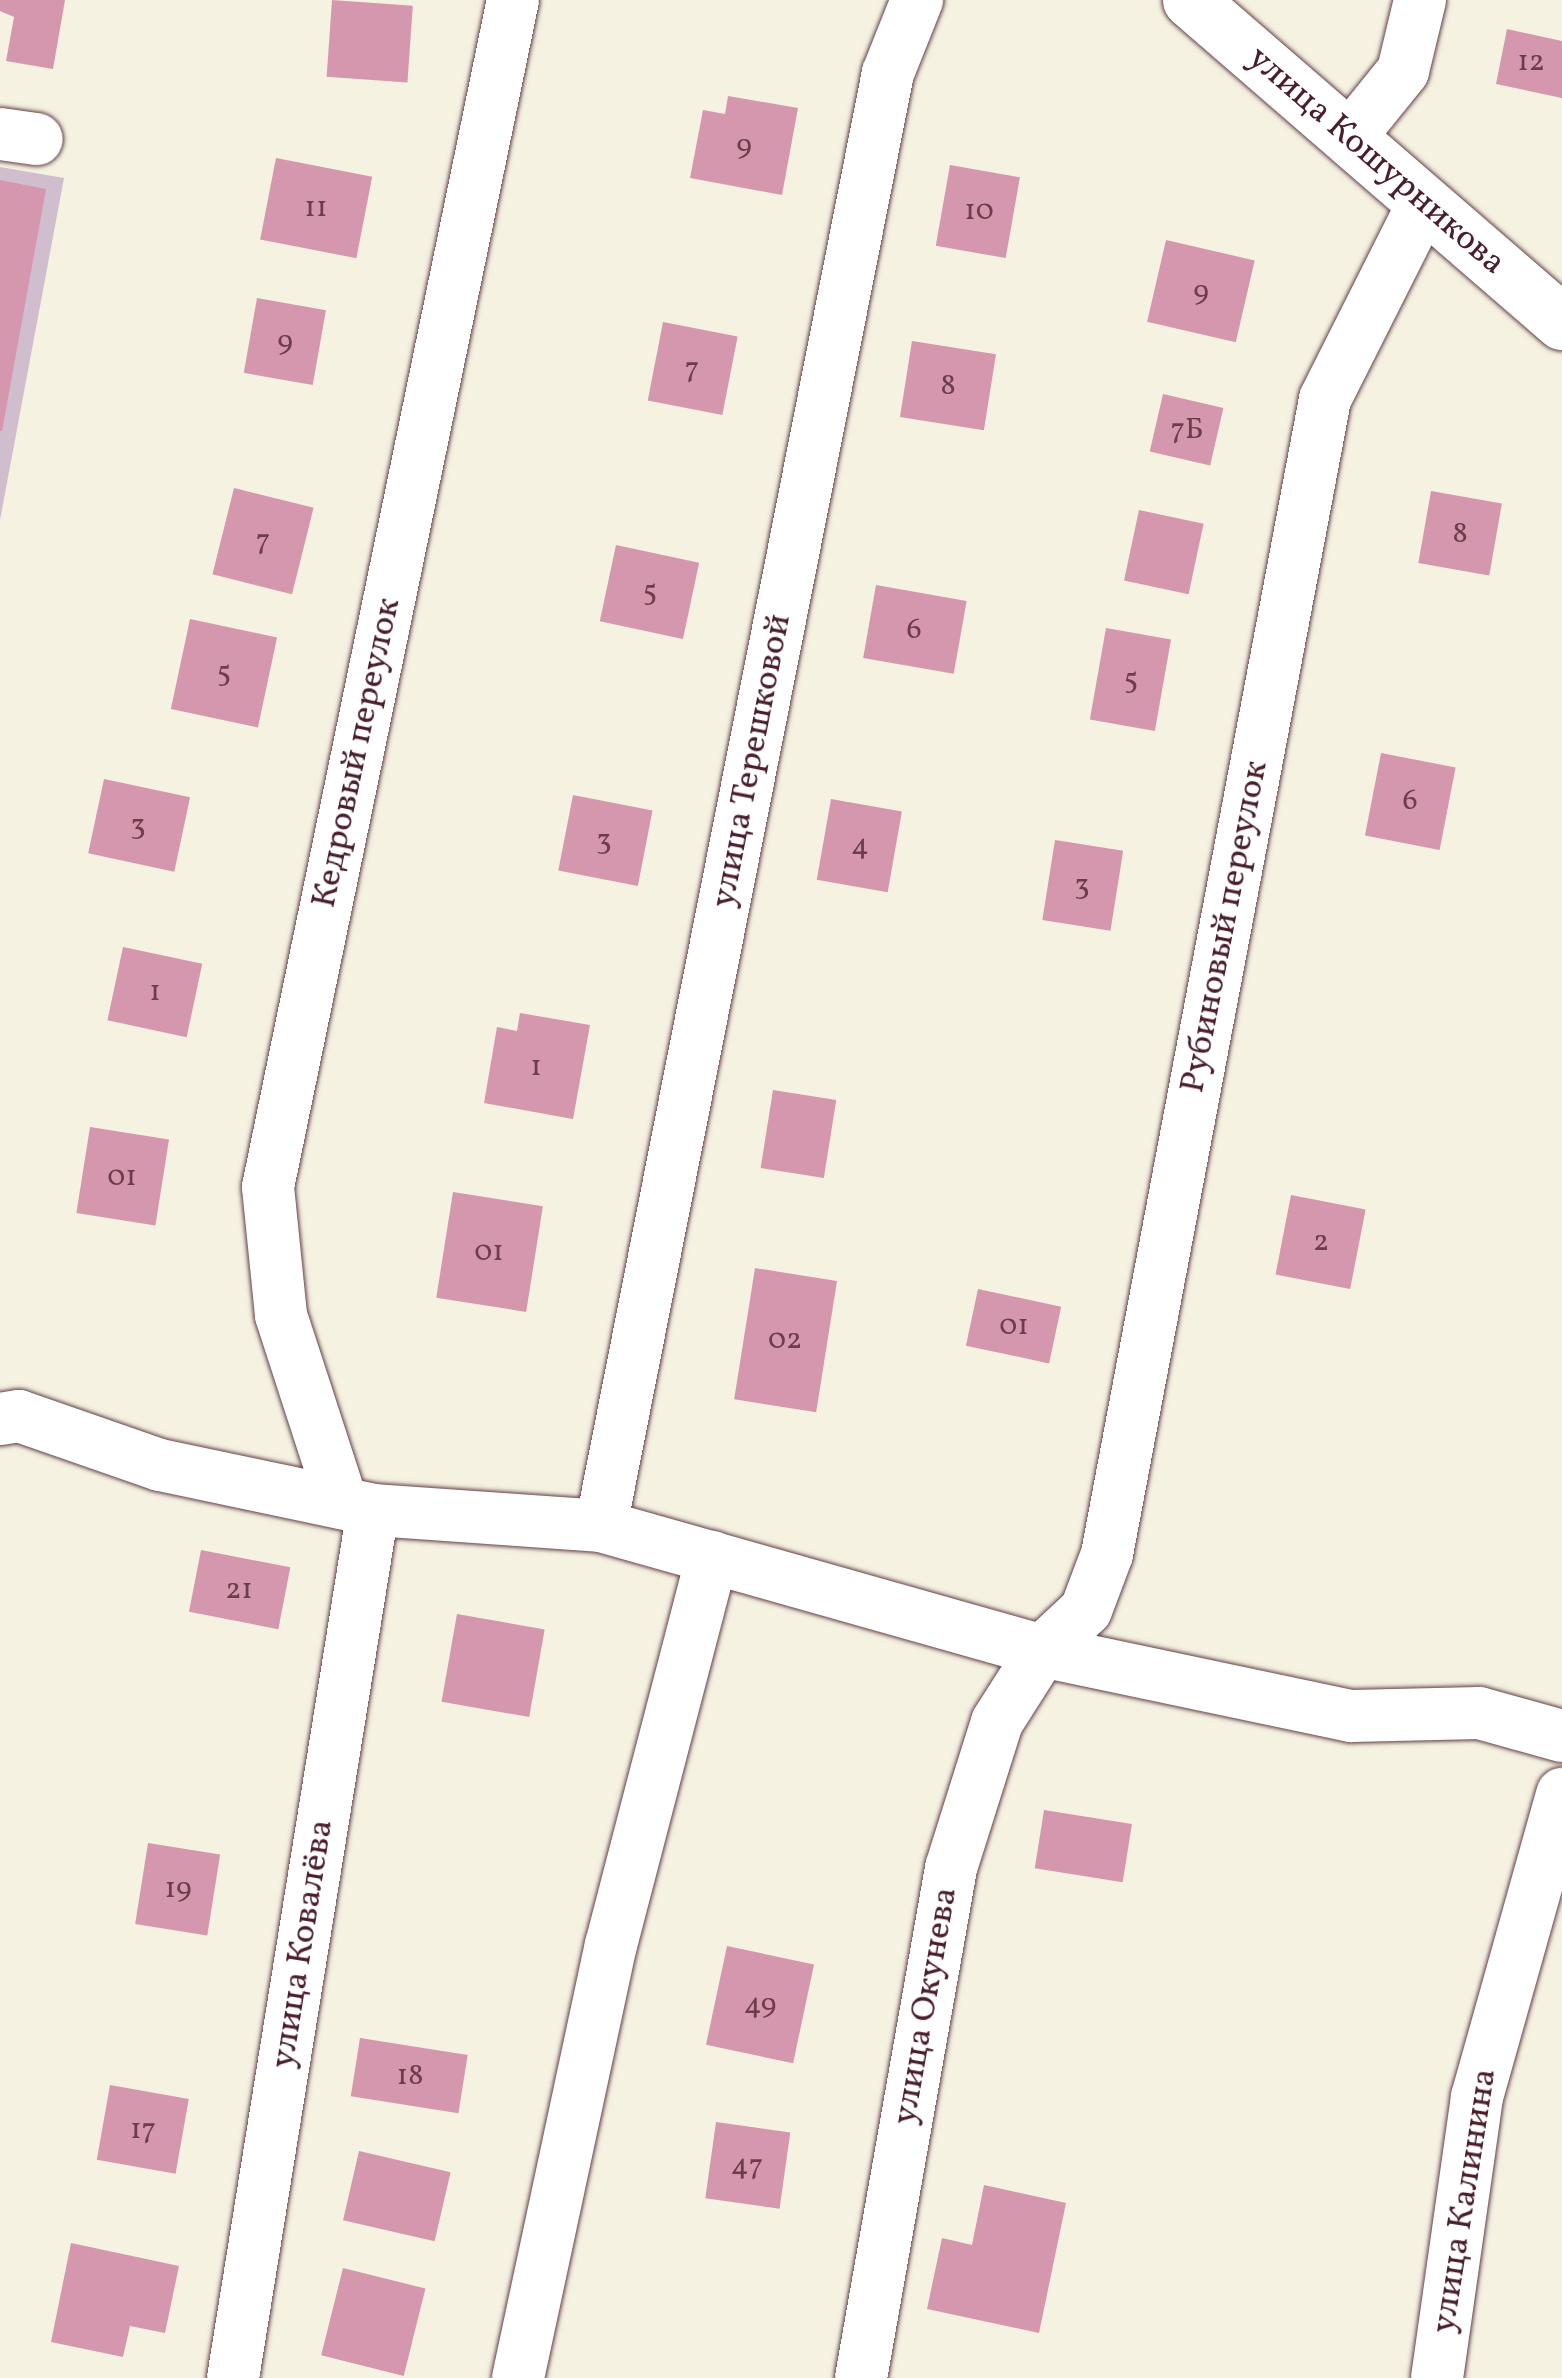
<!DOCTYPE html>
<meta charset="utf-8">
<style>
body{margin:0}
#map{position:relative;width:1562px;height:2378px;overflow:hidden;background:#f5f2e2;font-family:Vollkorn,serif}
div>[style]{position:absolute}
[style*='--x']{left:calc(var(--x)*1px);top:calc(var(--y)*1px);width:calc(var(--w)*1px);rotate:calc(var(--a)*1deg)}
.industrial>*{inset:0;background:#d0bdcd}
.building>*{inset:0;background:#d597ad;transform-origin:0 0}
.roads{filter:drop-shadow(0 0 2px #643f46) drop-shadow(0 0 2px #643f46)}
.minor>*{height:52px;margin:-26px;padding:0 26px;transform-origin:26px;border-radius:26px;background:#fff}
.major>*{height:55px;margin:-27.5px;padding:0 27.5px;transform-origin:27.5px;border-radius:27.5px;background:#fff}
span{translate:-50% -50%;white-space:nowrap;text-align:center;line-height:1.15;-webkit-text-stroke:10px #fff;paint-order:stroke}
.number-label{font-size:30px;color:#6d3d4c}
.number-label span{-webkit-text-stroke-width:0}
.street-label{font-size:35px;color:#4a1f2b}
</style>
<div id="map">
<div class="industrial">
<i style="clip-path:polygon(0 167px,64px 178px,0 520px)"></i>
</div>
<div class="building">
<i style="clip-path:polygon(0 0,65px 0,53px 69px,6px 61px,14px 17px,0 11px)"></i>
<i style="left:332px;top:0;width:81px;height:77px;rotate:4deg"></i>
<i style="clip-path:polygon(1507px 29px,1562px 41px,1562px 98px,1496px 84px)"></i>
<i style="clip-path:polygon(728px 96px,798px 108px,782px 195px,690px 178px,703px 110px,725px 114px)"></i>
<i style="left:276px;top:158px;width:98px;height:83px;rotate:11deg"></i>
<i style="left:950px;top:165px;width:71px;height:82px;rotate:10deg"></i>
<i style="clip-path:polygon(0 180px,46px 189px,2px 431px,0 431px)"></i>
<i style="left:1166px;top:240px;width:91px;height:84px;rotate:13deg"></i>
<i style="left:257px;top:298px;width:70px;height:76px;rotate:10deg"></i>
<i style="left:663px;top:322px;width:76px;height:80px;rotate:11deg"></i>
<i style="left:912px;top:341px;width:85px;height:77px;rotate:9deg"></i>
<i style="left:1163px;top:394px;width:62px;height:59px;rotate:13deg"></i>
<i style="left:234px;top:488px;width:82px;height:89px;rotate:14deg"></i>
<i style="left:1431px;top:491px;width:72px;height:73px;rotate:10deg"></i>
<i style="left:1139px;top:510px;width:66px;height:72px;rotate:12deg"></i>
<i style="left:616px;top:545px;width:85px;height:78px;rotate:12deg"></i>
<i style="left:876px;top:585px;width:92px;height:74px;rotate:10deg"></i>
<i style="left:190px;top:619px;width:89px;height:92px;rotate:12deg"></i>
<i style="left:1106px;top:628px;width:66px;height:93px;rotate:10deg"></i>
<i style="left:1381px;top:753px;width:76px;height:84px;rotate:11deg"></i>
<i style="left:104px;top:779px;width:88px;height:76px;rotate:12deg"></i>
<i style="left:573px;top:795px;width:81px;height:77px;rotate:11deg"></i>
<i style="left:831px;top:799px;width:72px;height:82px;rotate:10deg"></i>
<i style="left:1055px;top:840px;width:69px;height:81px;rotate:9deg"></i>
<i style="left:123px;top:947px;width:81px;height:75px;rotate:12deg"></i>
<i style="clip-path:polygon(520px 1013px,590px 1025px,573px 1119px,484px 1103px,497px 1027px,517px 1031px)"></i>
<i style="left:773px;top:1090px;width:64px;height:79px;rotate:9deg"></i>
<i style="left:90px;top:1127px;width:80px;height:87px;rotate:9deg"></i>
<i style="left:453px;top:1192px;width:91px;height:107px;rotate:9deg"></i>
<i style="left:1291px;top:1195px;width:76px;height:81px;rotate:11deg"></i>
<i style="left:755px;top:1268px;width:83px;height:133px;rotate:9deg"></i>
<i style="left:978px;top:1289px;width:85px;height:58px;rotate:12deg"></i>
<i style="left:201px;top:1550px;width:91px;height:63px;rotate:11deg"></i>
<i style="left:457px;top:1614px;width:89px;height:89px;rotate:10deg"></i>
<i style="left:1044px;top:1810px;width:89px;height:59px;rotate:9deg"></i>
<i style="left:148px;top:1843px;width:73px;height:82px;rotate:9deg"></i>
<i style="left:727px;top:1946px;width:89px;height:101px;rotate:12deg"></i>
<i style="left:360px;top:2038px;width:109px;height:59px;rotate:9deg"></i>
<i style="left:110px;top:2085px;width:80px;height:76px;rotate:10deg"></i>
<i style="left:716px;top:2122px;width:75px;height:77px;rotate:8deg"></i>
<i style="left:359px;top:2151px;width:94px;height:71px;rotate:13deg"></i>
<i style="clip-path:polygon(984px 2185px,1066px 2203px,1039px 2333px,927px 2309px,942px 2238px,972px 2245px)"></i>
<i style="clip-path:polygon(71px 2243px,179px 2266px,165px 2333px,130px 2326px,123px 2357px,51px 2342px)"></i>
<i style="left:343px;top:2268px;width:85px;height:90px;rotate:14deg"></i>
</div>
<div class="roads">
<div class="minor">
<i style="--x:0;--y:134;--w:37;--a:8"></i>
<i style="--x:1349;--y:138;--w:86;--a:-51.1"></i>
<i style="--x:1403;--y:71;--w:73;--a:-76.5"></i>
<i style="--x:0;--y:1419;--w:19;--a:-9"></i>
<i style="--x:19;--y:1416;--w:149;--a:19.2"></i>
<i style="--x:160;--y:1465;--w:218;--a:11.9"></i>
<i style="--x:373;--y:1510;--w:229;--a:4"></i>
<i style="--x:601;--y:1526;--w:458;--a:15.8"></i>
<i style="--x:1042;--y:1651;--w:316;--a:11.9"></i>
<i style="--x:1351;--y:1716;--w:128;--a:-1.3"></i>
<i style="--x:1479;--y:1713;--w:86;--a:15.5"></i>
<i style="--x:342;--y:1503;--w:198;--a:-108"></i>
<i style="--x:281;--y:1315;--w:129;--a:-95.8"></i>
<i style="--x:268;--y:1187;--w:1212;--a:-78.34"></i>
<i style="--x:601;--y:1526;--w:1481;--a:-78.83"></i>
<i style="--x:888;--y:73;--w:79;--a:-68.3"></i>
<i style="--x:233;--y:2378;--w:879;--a:-80.84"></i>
<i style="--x:518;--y:2378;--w:443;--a:-77.9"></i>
<i style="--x:611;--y:1945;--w:401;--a:-75.4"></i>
<i style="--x:861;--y:2378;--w:518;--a:-79.99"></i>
<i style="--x:951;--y:1868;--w:153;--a:-72.5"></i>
<i style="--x:997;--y:1722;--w:84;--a:-57.6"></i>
<i style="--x:1042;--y:1651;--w:60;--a:-43"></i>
<i style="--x:1086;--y:1610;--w:60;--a:-69.4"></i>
<i style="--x:1107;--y:1554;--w:1175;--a:-79.31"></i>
<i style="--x:1325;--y:399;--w:220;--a:-63.3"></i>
<i style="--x:1437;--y:2378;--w:284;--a:-81.9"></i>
<i style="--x:1477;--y:2097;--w:315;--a:-74.3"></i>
</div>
<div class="major">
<i style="--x:1190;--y:0;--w:492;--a:40.9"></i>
</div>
</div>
<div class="number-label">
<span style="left:1531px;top:62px">12</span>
<span style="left:744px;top:146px">9</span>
<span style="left:316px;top:208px">11</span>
<span style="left:979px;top:211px">10</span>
<span style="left:1201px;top:292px">9</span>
<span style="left:285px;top:342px">9</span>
<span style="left:692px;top:369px">7</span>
<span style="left:948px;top:386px">8</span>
<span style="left:1187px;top:430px">7Б</span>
<span style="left:1460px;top:534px">8</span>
<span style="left:263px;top:541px">7</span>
<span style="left:650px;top:592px">5</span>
<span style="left:914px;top:630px">6</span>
<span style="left:224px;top:673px">5</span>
<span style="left:1131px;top:680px">5</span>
<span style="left:1410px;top:801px">6</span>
<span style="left:138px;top:826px">3</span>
<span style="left:604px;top:841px">3</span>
<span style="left:860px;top:846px">4</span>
<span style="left:1082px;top:886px">3</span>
<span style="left:155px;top:992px">1</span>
<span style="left:536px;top:1067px">1</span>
<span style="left:122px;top:1177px">01</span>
<span style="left:1321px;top:1242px">2</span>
<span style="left:489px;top:1252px">01</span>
<span style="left:1014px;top:1326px">01</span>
<span style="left:785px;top:1340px">02</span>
<span style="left:239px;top:1590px">21</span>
<span style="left:178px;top:1889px">19</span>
<span style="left:760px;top:2005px">49</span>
<span style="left:410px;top:2076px">18</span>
<span style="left:143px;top:2130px">17</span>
<span style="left:747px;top:2166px">47</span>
</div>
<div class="street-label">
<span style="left:1376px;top:161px;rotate:41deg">улица Кошурникова</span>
<span style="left:357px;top:753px;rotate:-78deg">Кедровый переулок</span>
<span style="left:752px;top:761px;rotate:-79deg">улица Терешковой</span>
<span style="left:1225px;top:927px;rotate:-79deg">Рубиновый переулок</span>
<span style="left:303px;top:1944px;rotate:-81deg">улица Ковалёва</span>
<span style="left:926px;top:2006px;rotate:-80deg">улица Окунева</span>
<span style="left:1465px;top:2201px;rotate:-81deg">улица Калинина</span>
</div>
</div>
